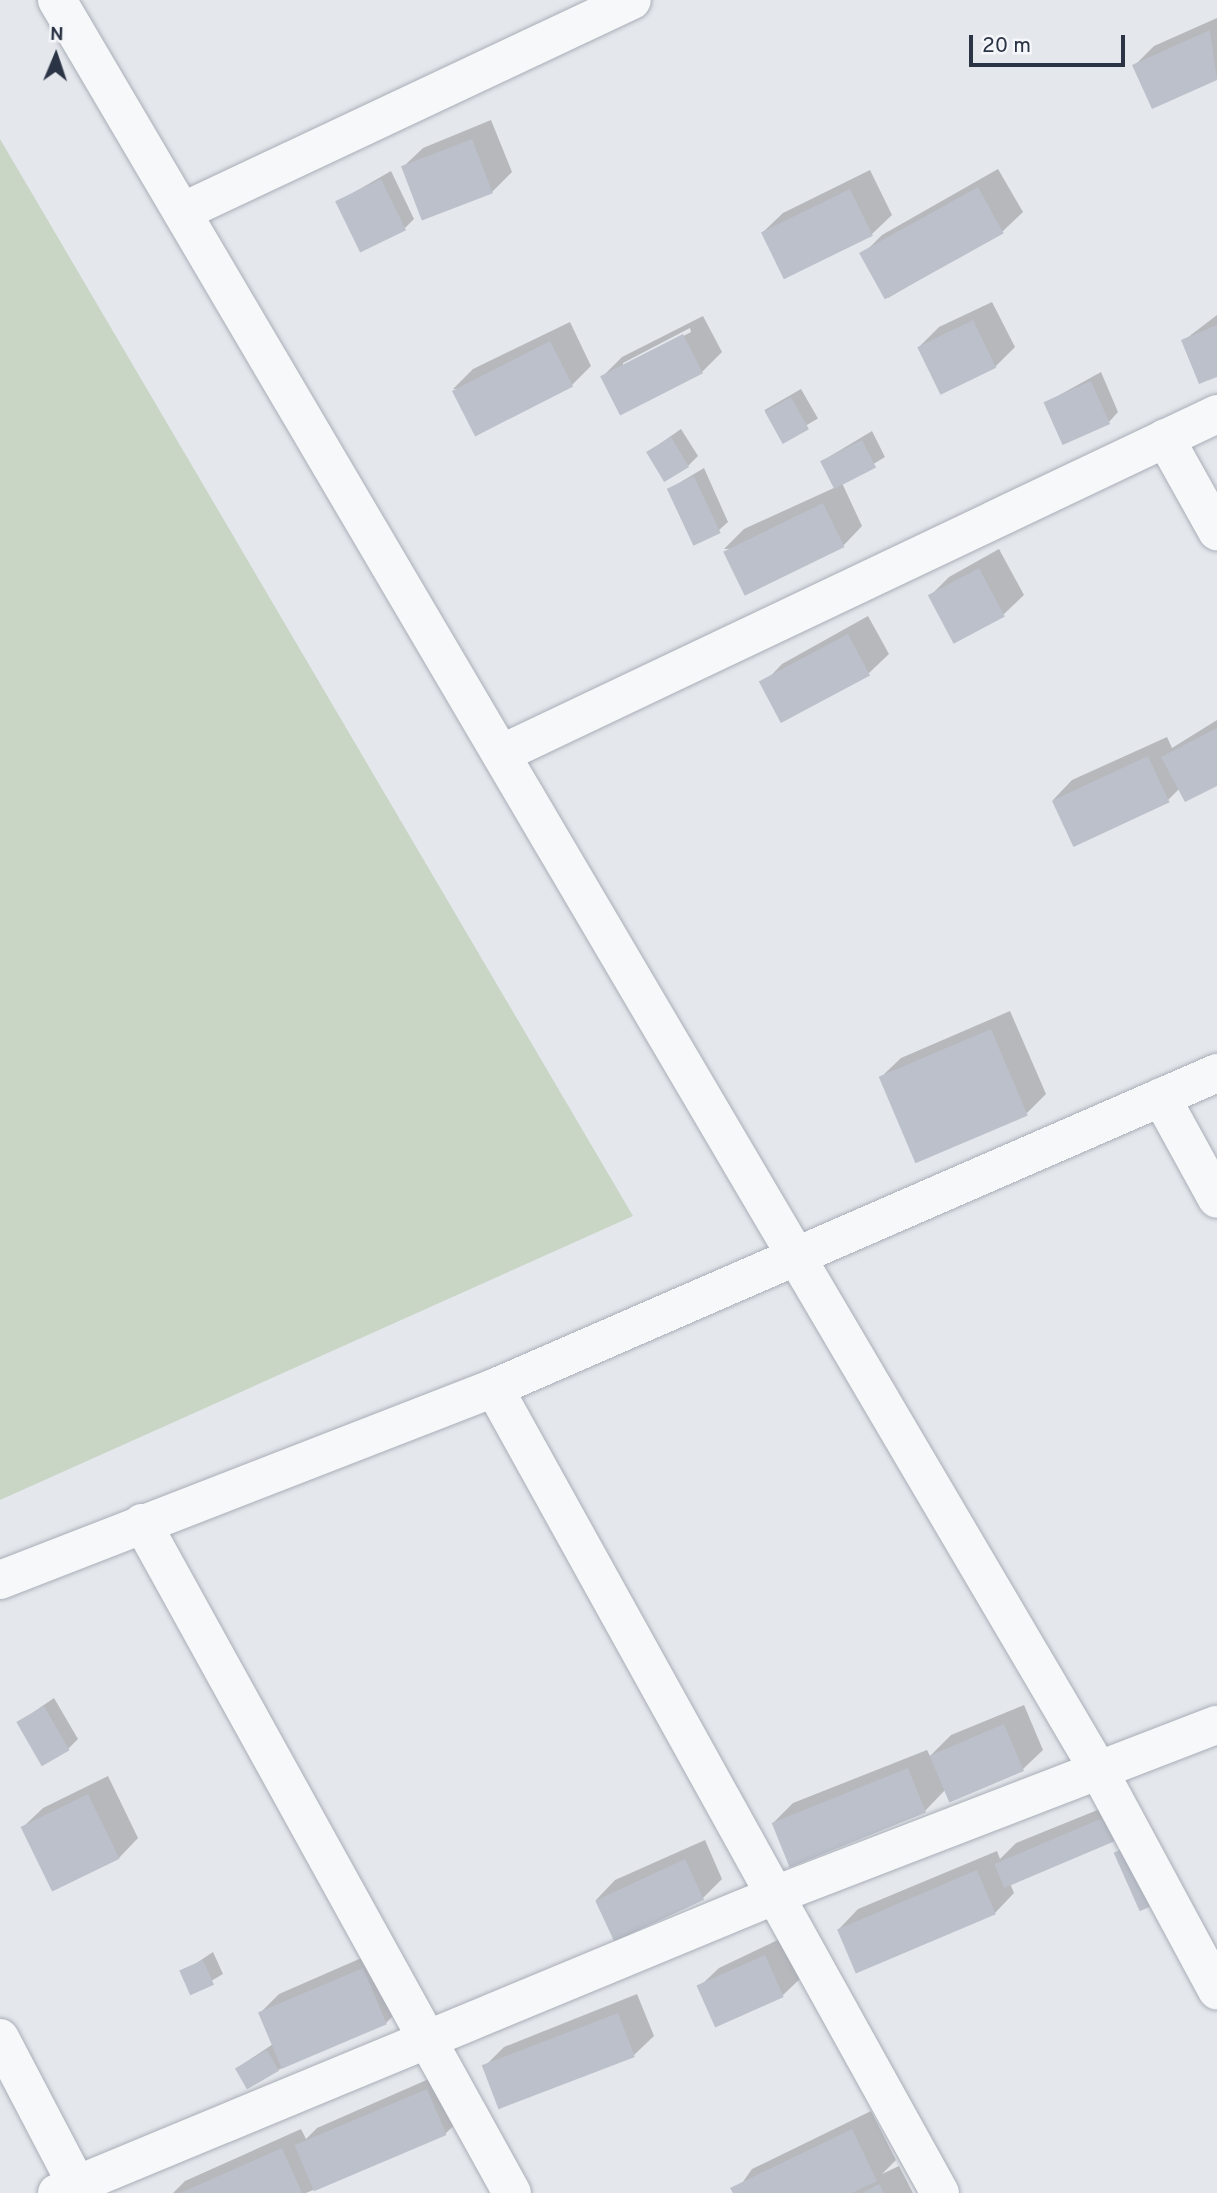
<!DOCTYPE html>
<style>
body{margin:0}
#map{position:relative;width:1217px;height:2193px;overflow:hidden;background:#e4e7ec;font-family:Overpass,sans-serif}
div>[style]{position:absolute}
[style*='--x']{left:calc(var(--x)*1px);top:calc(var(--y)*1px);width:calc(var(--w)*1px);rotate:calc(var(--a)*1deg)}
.green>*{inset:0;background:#c9d6c5}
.shadow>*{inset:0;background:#0003;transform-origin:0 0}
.building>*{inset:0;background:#bbc0ca;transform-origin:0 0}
.roads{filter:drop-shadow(0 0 2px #a9aeb7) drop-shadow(0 0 2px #a9aeb7)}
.minor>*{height:38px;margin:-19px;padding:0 19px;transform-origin:19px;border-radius:19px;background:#f7f8fa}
span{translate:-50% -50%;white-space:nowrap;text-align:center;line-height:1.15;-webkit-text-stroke:7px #f4f6f9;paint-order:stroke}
.north{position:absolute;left:21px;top:21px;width:70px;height:70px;-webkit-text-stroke:5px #f4f6f9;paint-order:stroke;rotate:2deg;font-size:19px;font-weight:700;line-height:28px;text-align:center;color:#2b3445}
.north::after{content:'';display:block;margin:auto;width:24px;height:32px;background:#2b3445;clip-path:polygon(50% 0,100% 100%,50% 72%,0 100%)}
.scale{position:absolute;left:969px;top:35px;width:156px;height:32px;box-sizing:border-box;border:4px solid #2b3445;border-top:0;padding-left:9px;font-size:21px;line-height:24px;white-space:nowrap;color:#2b3445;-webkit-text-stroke:5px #f4f6f9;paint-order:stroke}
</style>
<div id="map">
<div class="green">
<i style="clip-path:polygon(0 139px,633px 1216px,0 1500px)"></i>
</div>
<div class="shadow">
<i style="clip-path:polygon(1217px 18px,1217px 78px,1153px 107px,1134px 66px,1154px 46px)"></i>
<i style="clip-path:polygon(491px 120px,512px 172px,492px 192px,403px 167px,423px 148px)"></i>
<i style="clip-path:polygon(998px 169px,1023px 212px,1003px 231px,888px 298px,862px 255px,882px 235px)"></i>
<i style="clip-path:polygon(870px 170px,892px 215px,872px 234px,763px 232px,783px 213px)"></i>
<i style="clip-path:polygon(391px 171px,414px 219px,405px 228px,337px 202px)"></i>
<i style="clip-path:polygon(992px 302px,1015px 347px,995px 367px,919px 347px,939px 327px)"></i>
<i style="clip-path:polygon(1217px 315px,1217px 375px,1183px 341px)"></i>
<i style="clip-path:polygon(evenodd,703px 316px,722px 352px,702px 372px,602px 377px,622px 357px,703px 316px,690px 328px,691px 332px,623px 367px,623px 363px,690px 328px)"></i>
<i style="clip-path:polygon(570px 322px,591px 366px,572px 385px,453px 389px,473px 369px)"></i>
<i style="clip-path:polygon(1101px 372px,1118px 412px,1109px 422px,1045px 403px)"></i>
<i style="left:801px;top:389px;width:34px;height:42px;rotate:60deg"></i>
<i style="clip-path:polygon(681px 429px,698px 456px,688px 466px,648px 452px)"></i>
<i style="clip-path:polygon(872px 431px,885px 457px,842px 483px,862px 526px,843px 546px,724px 549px,744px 529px,836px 487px,822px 461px)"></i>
<i style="clip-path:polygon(704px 468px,728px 522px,718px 531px,669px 489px)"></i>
<i style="clip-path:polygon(999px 549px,1024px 595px,1004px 614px,930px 596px,949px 577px)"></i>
<i style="clip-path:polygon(868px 616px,889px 654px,869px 673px,784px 721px,763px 684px,782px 664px)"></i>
<i style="clip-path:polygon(1217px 720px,1217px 784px,1179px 789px,1168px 800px,1053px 800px,1072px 780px,1167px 737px,1172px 748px)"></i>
<i style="clip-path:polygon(1010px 1011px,1046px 1094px,1027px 1113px,881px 1077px,901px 1058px)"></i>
<i style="clip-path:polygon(54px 1698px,78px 1739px,68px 1749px,19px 1722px)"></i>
<i style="clip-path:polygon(1024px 1705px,1043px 1750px,1023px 1769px,946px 1789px,925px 1811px,773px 1823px,793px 1803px,927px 1750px,930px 1756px,951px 1735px)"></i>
<i style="clip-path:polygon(108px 1776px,138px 1838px,119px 1858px,23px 1827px,43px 1808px)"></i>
<i style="clip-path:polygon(1132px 1796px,1141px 1817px,1009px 1881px,1014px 1893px,995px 1913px,839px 1929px,858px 1909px,997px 1851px,1000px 1859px,1016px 1843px)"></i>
<i style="clip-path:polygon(705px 1840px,722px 1879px,703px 1898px,596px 1900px,615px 1880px)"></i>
<i style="clip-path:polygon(784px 1937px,803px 1976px,783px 1995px,699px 1987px,719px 1968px)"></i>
<i style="clip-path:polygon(382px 1949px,406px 2003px,386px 2023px,278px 2070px,237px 2068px,273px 2044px,260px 2013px,279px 1994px)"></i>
<i style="clip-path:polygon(213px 1952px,223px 1974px,191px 1993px,183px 1972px)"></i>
<i style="clip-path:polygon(637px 1994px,654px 2036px,634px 2055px,484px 2067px,504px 2047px)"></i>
<i style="clip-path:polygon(447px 2071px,466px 2114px,446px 2133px,306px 2193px,173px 2193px,185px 2181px,301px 2129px,306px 2139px,317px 2128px)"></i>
<i style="clip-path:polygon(871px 2111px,896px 2160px,882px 2174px,899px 2166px,913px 2193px,735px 2193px,752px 2169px)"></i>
</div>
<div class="building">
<i style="clip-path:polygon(1210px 30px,1217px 80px,1152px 109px,1132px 65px)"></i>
<i style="left:472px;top:139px;width:58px;height:76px;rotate:69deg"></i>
<i style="left:381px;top:179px;width:57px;height:51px;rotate:64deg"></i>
<i style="left:978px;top:187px;width:53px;height:136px;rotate:61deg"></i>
<i style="left:850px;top:189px;width:52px;height:99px;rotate:64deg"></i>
<i style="left:973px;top:320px;width:53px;height:62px;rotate:64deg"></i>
<i style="clip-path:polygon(1217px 325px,1217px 377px,1199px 384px,1181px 340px)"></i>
<i style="left:683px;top:334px;width:44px;height:93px;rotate:63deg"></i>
<i style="left:550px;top:341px;width:51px;height:110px;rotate:63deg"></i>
<i style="left:1091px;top:381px;width:47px;height:52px;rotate:66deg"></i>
<i style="left:791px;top:397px;width:37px;height:30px;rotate:61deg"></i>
<i style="left:671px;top:437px;width:35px;height:29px;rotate:59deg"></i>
<i style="left:862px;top:440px;width:31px;height:47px;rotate:63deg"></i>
<i style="left:694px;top:476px;width:63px;height:30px;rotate:65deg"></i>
<i style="left:823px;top:503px;width:49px;height:111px;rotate:64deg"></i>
<i style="left:979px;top:568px;width:55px;height:58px;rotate:62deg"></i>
<i style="left:848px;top:634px;width:47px;height:101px;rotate:62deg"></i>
<i style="clip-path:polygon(1217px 728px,1217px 786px,1185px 802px,1161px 757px)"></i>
<i style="left:1148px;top:756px;width:51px;height:106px;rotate:65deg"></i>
<i style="left:991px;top:1029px;width:94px;height:122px;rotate:67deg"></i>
<i style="left:44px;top:1706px;width:51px;height:32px;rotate:60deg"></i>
<i style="left:1004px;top:1724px;width:51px;height:81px;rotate:67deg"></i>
<i style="left:908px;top:1768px;width:48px;height:147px;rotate:68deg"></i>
<i style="left:88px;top:1794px;width:72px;height:75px;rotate:64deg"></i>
<i style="left:1112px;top:1814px;width:26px;height:128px;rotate:67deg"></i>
<i style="left:1131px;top:1845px;width:64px;height:19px;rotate:66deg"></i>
<i style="left:685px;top:1859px;width:45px;height:99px;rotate:65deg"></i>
<i style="left:977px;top:1870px;width:48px;height:152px;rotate:67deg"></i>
<i style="left:765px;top:1955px;width:46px;height:75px;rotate:66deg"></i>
<i style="left:203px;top:1960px;width:27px;height:26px;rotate:66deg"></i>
<i style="left:363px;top:1968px;width:61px;height:114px;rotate:67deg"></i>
<i style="left:618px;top:2013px;width:47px;height:146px;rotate:69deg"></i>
<i style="left:267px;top:2050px;width:24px;height:37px;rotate:60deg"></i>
<i style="left:427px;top:2089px;width:50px;height:144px;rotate:67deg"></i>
<i style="clip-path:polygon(852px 2129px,877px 2181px,852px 2193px,733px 2193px,730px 2188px)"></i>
<i style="clip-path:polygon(282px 2148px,302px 2193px,180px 2193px)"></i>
<i style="clip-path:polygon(879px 2184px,884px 2193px,862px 2193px)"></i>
</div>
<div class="roads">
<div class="minor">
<i style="--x:57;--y:0;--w:2057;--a:59.53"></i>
<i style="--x:1100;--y:1773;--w:247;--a:61.7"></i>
<i style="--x:182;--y:212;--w:497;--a:-25.2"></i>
<i style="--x:1165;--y:438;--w:107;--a:60.8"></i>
<i style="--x:501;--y:754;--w:793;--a:-25.4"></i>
<i style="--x:1161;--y:1097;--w:116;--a:61.2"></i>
<i style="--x:494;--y:1388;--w:920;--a:61.01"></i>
<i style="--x:142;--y:1523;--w:765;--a:61.09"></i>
<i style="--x:0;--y:1580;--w:530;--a:-21.24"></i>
<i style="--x:494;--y:1388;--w:789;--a:-23.54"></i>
<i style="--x:0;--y:2038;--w:175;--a:62.4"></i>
<i style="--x:57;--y:2193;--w:781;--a:-22.52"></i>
<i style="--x:778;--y:1894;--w:470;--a:-21.1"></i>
</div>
</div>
<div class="north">N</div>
<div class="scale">20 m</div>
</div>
